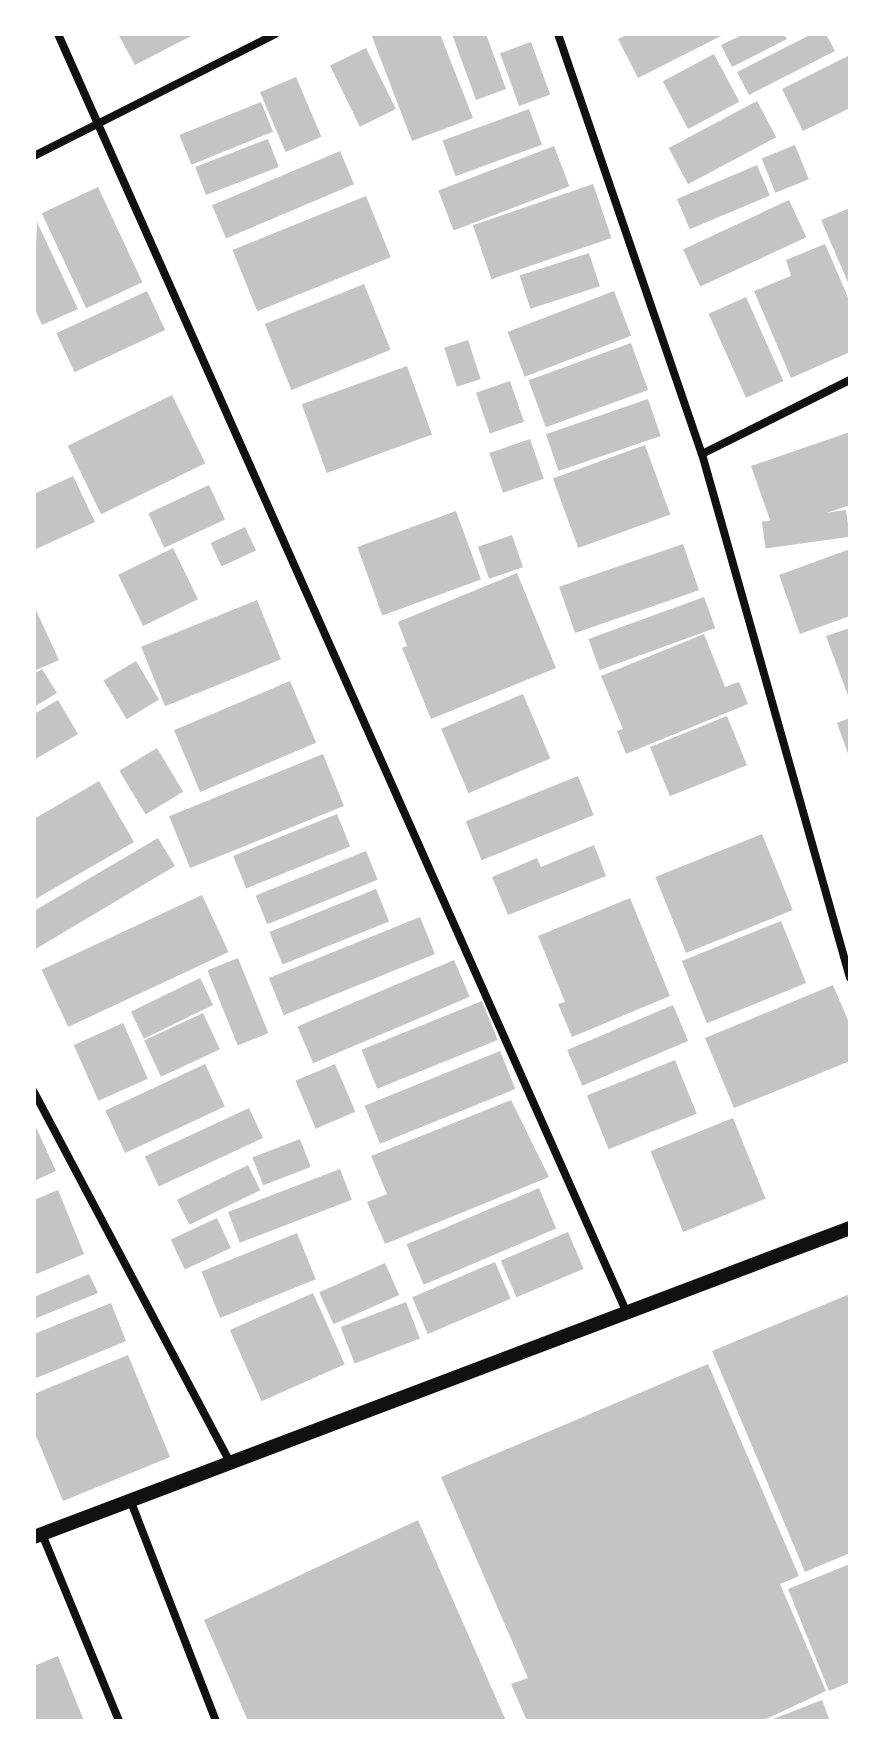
<!DOCTYPE html>
<style>
body{margin:0}
#map{position:relative;width:884px;height:1755px;overflow:hidden;background:#fff;font-family:"Noto Sans",sans-serif}
div>[style]{position:absolute}
[style*='--x']{left:calc(var(--x)*1px);top:calc(var(--y)*1px);width:calc(var(--w)*1px);rotate:calc(var(--a)*1deg)}
.building>*{inset:0;background:#c4c4c4;transform-origin:0 0}
.minor>*{height:8px;margin:-4px;padding:0 4px;transform-origin:4px;border-radius:4px;background:#111}
.tertiary>*{height:14px;margin:-7px;padding:0 7px;transform-origin:7px;border-radius:7px;background:#111}
span{translate:-50% -50%;white-space:nowrap;text-align:center;line-height:1.15;-webkit-text-stroke:8px #fff;paint-order:stroke}
.frame{position:absolute;inset:0;border:36px solid #fff;pointer-events:none}
</style>
<div id="map">
<div class="building">
<i style="clip-path:polygon(118px 34px,195px 34px,135px 65px)"></i>
<i style="clip-path:polygon(371px 34px,440px 34px,473px 118px,412px 141px)"></i>
<i style="clip-path:polygon(452px 34px,486px 34px,506px 89px,476px 100px)"></i>
<i style="clip-path:polygon(628px 34px,725px 34px,638px 78px,618px 39px)"></i>
<i style="clip-path:polygon(744px 34px,784px 34px,787px 39px,732px 67px,721px 45px)"></i>
<i style="clip-path:polygon(812px 34px,826px 34px,835px 51px,749px 95px,737px 72px)"></i>
<i style="left:531px;top:42px;width:56px;height:33px;rotate:70deg"></i>
<i style="left:366px;top:48px;width:68px;height:40px;rotate:64deg"></i>
<i style="left:714px;top:54px;width:54px;height:58px;rotate:62deg"></i>
<i style="clip-path:polygon(850px 55px,850px 108px,803px 131px,782px 89px)"></i>
<i style="left:296px;top:77px;width:65px;height:39px;rotate:67deg"></i>
<i style="left:757px;top:101px;width:41px;height:100px;rotate:62deg"></i>
<i style="left:261px;top:102px;width:32px;height:88px;rotate:68deg"></i>
<i style="left:529px;top:109px;width:38px;height:92px;rotate:70deg"></i>
<i style="left:268px;top:139px;width:30px;height:78px;rotate:69deg"></i>
<i style="left:795px;top:145px;width:37px;height:36px;rotate:68deg"></i>
<i style="left:554px;top:146px;width:43px;height:124px;rotate:69deg"></i>
<i style="left:340px;top:151px;width:36px;height:139px;rotate:67deg"></i>
<i style="left:757px;top:165px;width:33px;height:87px;rotate:67deg"></i>
<i style="left:593px;top:184px;width:57px;height:127px;rotate:71deg"></i>
<i style="left:98px;top:187px;width:105px;height:62px;rotate:65deg"></i>
<i style="left:366px;top:196px;width:66px;height:144px;rotate:68deg"></i>
<i style="left:789px;top:200px;width:41px;height:117px;rotate:65deg"></i>
<i style="clip-path:polygon(850px 208px,850px 287px,821px 220px)"></i>
<i style="clip-path:polygon(37px 222px,78px 309px,42px 325px,34px 307px)"></i>
<i style="clip-path:polygon(825px 244px,850px 302px,850px 352px,791px 378px,754px 291px,791px 276px,786px 260px)"></i>
<i style="left:589px;top:253px;width:35px;height:73px;rotate:72deg"></i>
<i style="left:364px;top:284px;width:71px;height:107px;rotate:68deg"></i>
<i style="left:147px;top:291px;width:43px;height:100px;rotate:65deg"></i>
<i style="left:614px;top:291px;width:48px;height:114px;rotate:69deg"></i>
<i style="left:746px;top:297px;width:92px;height:41px;rotate:66deg"></i>
<i style="left:468px;top:340px;width:41px;height:25px;rotate:72deg"></i>
<i style="left:631px;top:343px;width:50px;height:109px;rotate:70deg"></i>
<i style="left:407px;top:366px;width:73px;height:112px;rotate:70deg"></i>
<i style="left:510px;top:381px;width:43px;height:36px;rotate:71deg"></i>
<i style="left:172px;top:395px;width:76px;height:116px;rotate:64deg"></i>
<i style="left:648px;top:399px;width:39px;height:108px;rotate:71deg"></i>
<i style="clip-path:polygon(850px 432px,850px 505px,774px 531px,751px 466px)"></i>
<i style="left:530px;top:439px;width:42px;height:43px;rotate:71deg"></i>
<i style="left:645px;top:445px;width:74px;height:98px;rotate:70deg"></i>
<i style="clip-path:polygon(73px 476px,95px 522px,34px 550px,34px 494px)"></i>
<i style="left:209px;top:485px;width:38px;height:67px;rotate:65deg"></i>
<i style="left:846px;top:510px;width:27px;height:85px;rotate:82deg"></i>
<i style="left:456px;top:511px;width:73px;height:105px;rotate:70deg"></i>
<i style="left:245px;top:527px;width:26px;height:38px;rotate:65deg"></i>
<i style="left:512px;top:535px;width:34px;height:36px;rotate:71deg"></i>
<i style="left:683px;top:544px;width:49px;height:131px;rotate:71deg"></i>
<i style="left:173px;top:548px;width:57px;height:61px;rotate:64deg"></i>
<i style="clip-path:polygon(850px 549px,850px 616px,800px 634px,779px 575px)"></i>
<i style="clip-path:polygon(517px 573px,556px 668px,431px 719px,402px 648px,407px 646px,398px 622px)"></i>
<i style="left:704px;top:597px;width:33px;height:123px;rotate:70deg"></i>
<i style="left:257px;top:600px;width:64px;height:125px;rotate:68deg"></i>
<i style="clip-path:polygon(34px 606px,59px 660px,34px 671px)"></i>
<i style="clip-path:polygon(850px 628px,850px 701px,826px 636px)"></i>
<i style="clip-path:polygon(704px 634px,725px 687px,739px 682px,748px 704px,626px 754px,617px 731px,623px 729px,601px 676px)"></i>
<i style="left:136px;top:661px;width:45px;height:38px;rotate:59deg"></i>
<i style="clip-path:polygon(42px 669px,57px 693px,34px 707px,34px 674px)"></i>
<i style="left:290px;top:681px;width:67px;height:126px;rotate:67deg"></i>
<i style="left:523px;top:694px;width:70px;height:89px;rotate:67deg"></i>
<i style="clip-path:polygon(58px 700px,78px 734px,34px 760px,34px 714px)"></i>
<i style="left:727px;top:716px;width:53px;height:83px;rotate:68deg"></i>
<i style="clip-path:polygon(850px 718px,850px 759px,837px 723px)"></i>
<i style="left:157px;top:748px;width:51px;height:44px;rotate:59deg"></i>
<i style="left:323px;top:754px;width:56px;height:166px;rotate:68deg"></i>
<i style="left:578px;top:776px;width:42px;height:121px;rotate:68deg"></i>
<i style="clip-path:polygon(99px 781px,134px 842px,34px 900px,34px 819px)"></i>
<i style="left:337px;top:814px;width:35px;height:112px;rotate:68deg"></i>
<i style="left:762px;top:834px;width:82px;height:115px;rotate:68deg"></i>
<i style="clip-path:polygon(158px 838px,175px 866px,34px 950px,34px 911px)"></i>
<i style="clip-path:polygon(594px 845px,606px 876px,508px 915px,492px 877px,537px 858px,541px 867px)"></i>
<i style="left:366px;top:851px;width:31px;height:119px;rotate:68deg"></i>
<i style="left:376px;top:889px;width:35px;height:115px;rotate:68deg"></i>
<i style="left:202px;top:895px;width:63px;height:177px;rotate:65deg"></i>
<i style="clip-path:polygon(630px 898px,670px 996px,572px 1037px,558px 1004px,565px 1002px,538px 936px)"></i>
<i style="left:420px;top:917px;width:40px;height:163px;rotate:68deg"></i>
<i style="left:781px;top:921px;width:67px;height:107px;rotate:68deg"></i>
<i style="left:238px;top:958px;width:81px;height:33px;rotate:68deg"></i>
<i style="left:454px;top:960px;width:40px;height:170px;rotate:67deg"></i>
<i style="left:200px;top:978px;width:30px;height:77px;rotate:64deg"></i>
<i style="clip-path:polygon(833px 985px,850px 1025px,850px 1061px,734px 1108px,705px 1038px)"></i>
<i style="left:482px;top:1001px;width:42px;height:130px;rotate:68deg"></i>
<i style="left:673px;top:1005px;width:39px;height:115px;rotate:67deg"></i>
<i style="left:203px;top:1013px;width:40px;height:65px;rotate:65deg"></i>
<i style="left:123px;top:1023px;width:61px;height:54px;rotate:66deg"></i>
<i style="left:500px;top:1051px;width:41px;height:146px;rotate:68deg"></i>
<i style="left:675px;top:1060px;width:58px;height:95px;rotate:68deg"></i>
<i style="left:205px;top:1064px;width:47px;height:110px;rotate:65deg"></i>
<i style="left:335px;top:1064px;width:52px;height:43px;rotate:67deg"></i>
<i style="clip-path:polygon(511px 1100px,549px 1177px,385px 1244px,367px 1202px,387px 1194px,371px 1156px)"></i>
<i style="left:249px;top:1108px;width:33px;height:115px;rotate:65deg"></i>
<i style="left:733px;top:1118px;width:87px;height:89px;rotate:68deg"></i>
<i style="clip-path:polygon(34px 1123px,56px 1171px,34px 1181px)"></i>
<i style="left:300px;top:1139px;width:30px;height:51px;rotate:69deg"></i>
<i style="left:248px;top:1165px;width:28px;height:79px;rotate:64deg"></i>
<i style="left:340px;top:1169px;width:33px;height:120px;rotate:69deg"></i>
<i style="left:539px;top:1188px;width:44px;height:144px;rotate:67deg"></i>
<i style="clip-path:polygon(58px 1190px,84px 1254px,34px 1275px,34px 1200px)"></i>
<i style="left:217px;top:1218px;width:33px;height:51px;rotate:65deg"></i>
<i style="left:568px;top:1232px;width:40px;height:73px;rotate:67deg"></i>
<i style="left:297px;top:1233px;width:50px;height:103px;rotate:68deg"></i>
<i style="left:495px;top:1262px;width:40px;height:90px;rotate:67deg"></i>
<i style="left:385px;top:1263px;width:35px;height:72px;rotate:66deg"></i>
<i style="clip-path:polygon(89px 1274px,98px 1293px,34px 1319px,34px 1297px)"></i>
<i style="left:313px;top:1293px;width:78px;height:91px;rotate:66deg"></i>
<i style="clip-path:polygon(850px 1294px,850px 1553px,805px 1572px,712px 1351px)"></i>
<i style="left:406px;top:1302px;width:39px;height:70px;rotate:69deg"></i>
<i style="clip-path:polygon(111px 1303px,126px 1341px,34px 1379px,34px 1334px)"></i>
<i style="clip-path:polygon(128px 1355px,170px 1457px,63px 1501px,34px 1431px,34px 1394px)"></i>
<i style="clip-path:polygon(708px 1364px,799px 1576px,780px 1584px,826px 1691px,762px 1721px,527px 1721px,511px 1684px,528px 1678px,441px 1477px)"></i>
<i style="clip-path:polygon(418px 1520px,506px 1721px,248px 1721px,204px 1620px)"></i>
<i style="clip-path:polygon(850px 1564px,850px 1682px,829px 1691px,788px 1589px)"></i>
<i style="clip-path:polygon(58px 1656px,84px 1721px,34px 1721px,34px 1666px)"></i>
<i style="clip-path:polygon(822px 1700px,830px 1721px,768px 1721px)"></i>
</div>
<div class="minor">
<i style="--x:58;--y:34;--w:1400;--a:66.02"></i>
<i style="--x:558;--y:34;--w:444;--a:71.1"></i>
<i style="--x:702;--y:454;--w:544;--a:74.23"></i>
<i style="--x:34;--y:156;--w:270;--a:-26.8"></i>
<i style="--x:702;--y:454;--w:165;--a:-26.6"></i>
<i style="--x:34;--y:1092;--w:417;--a:62.1"></i>
<i style="--x:131;--y:1502;--w:235;--a:68.8"></i>
<i style="--x:42;--y:1534;--w:202;--a:67.6"></i>
</div>
<div class="tertiary">
<i style="--x:34;--y:1537;--w:873;--a:-20.74"></i>
</div>
<div class="frame"></div>
</div>
